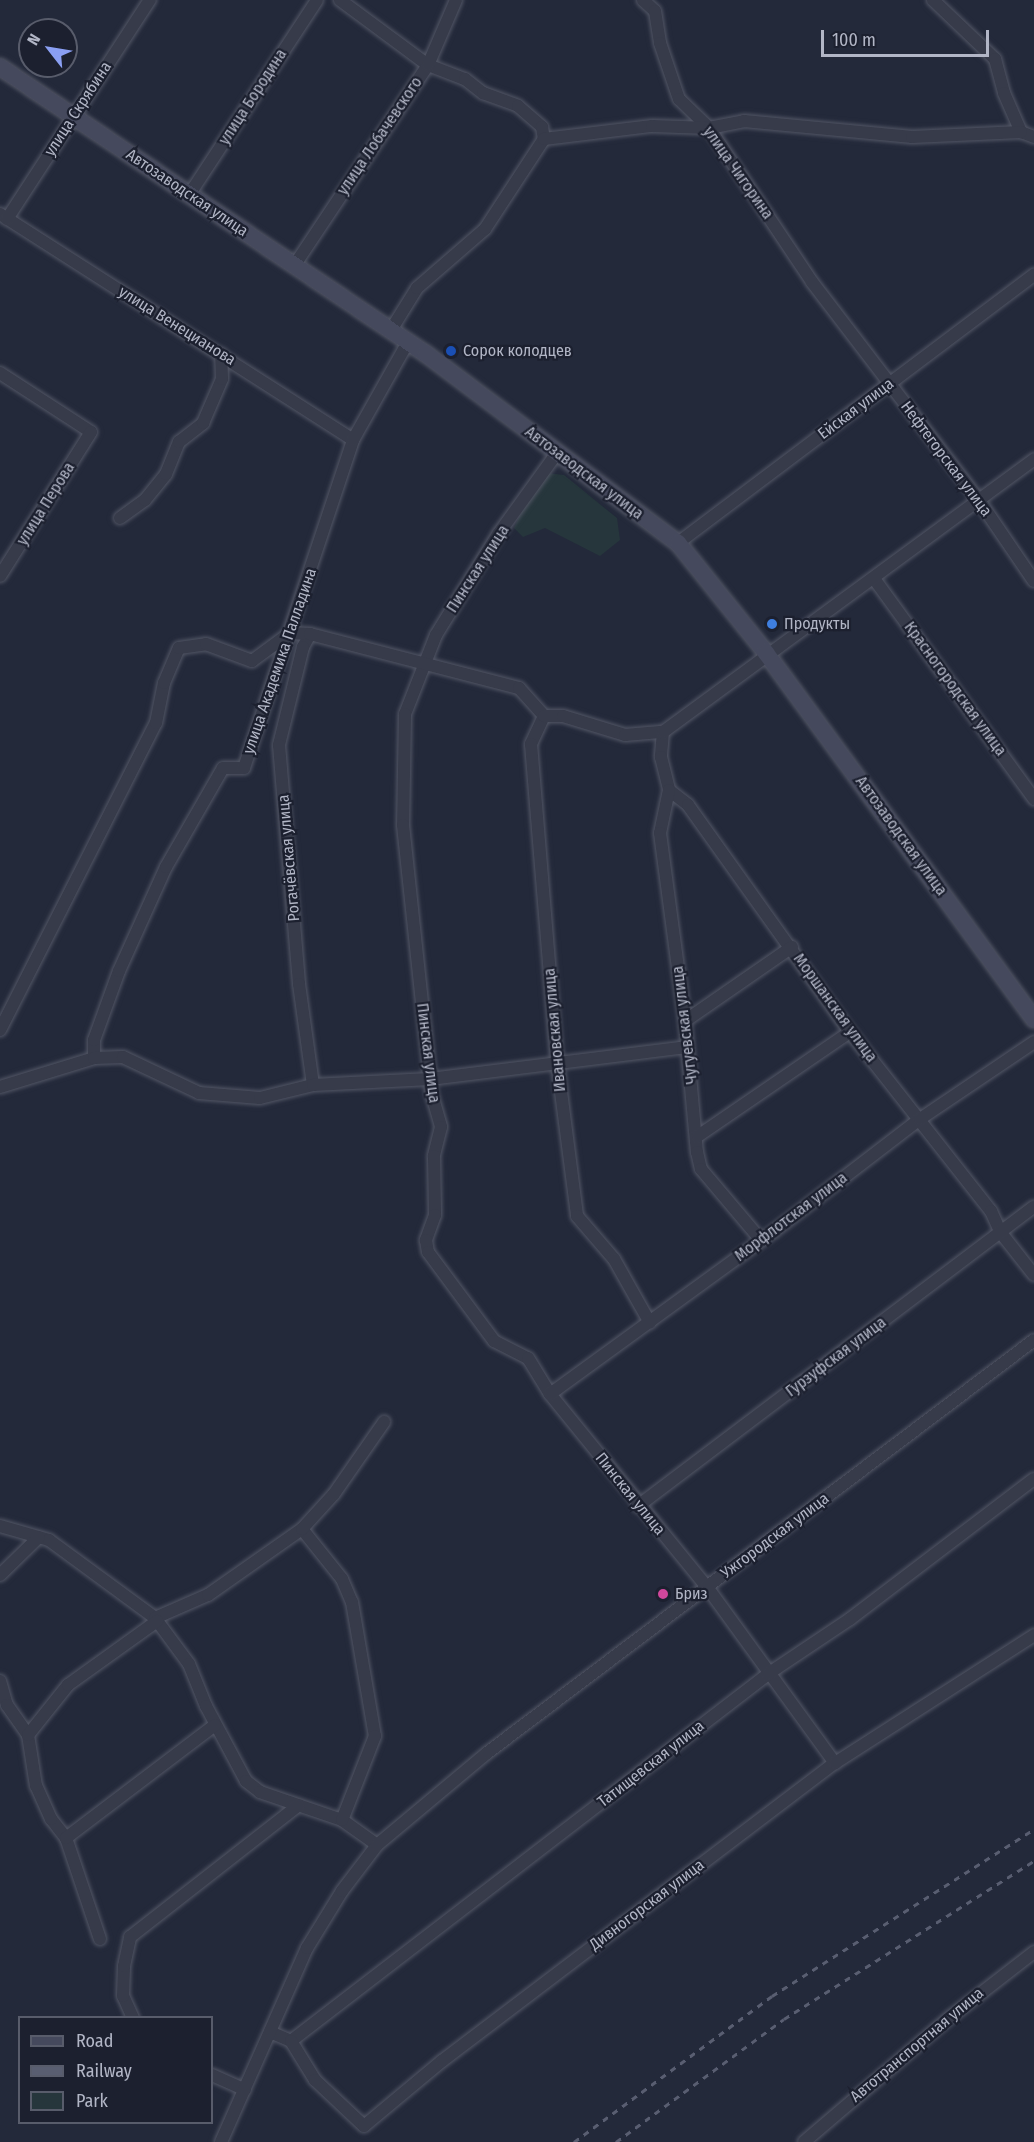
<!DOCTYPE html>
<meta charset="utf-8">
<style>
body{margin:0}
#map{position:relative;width:1034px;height:2142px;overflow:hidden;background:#23293a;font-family:"Fira Sans Condensed",sans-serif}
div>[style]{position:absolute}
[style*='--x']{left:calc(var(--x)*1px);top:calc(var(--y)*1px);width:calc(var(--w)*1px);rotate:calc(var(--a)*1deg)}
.green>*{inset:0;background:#26363c}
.roads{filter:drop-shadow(0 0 2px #525665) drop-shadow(0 0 2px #525665)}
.street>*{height:12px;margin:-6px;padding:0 6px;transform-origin:6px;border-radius:6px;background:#373b4a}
.secondary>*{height:16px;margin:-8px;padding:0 8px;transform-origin:8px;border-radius:8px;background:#45495d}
.rail>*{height:3px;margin-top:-1.5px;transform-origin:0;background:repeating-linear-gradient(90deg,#595e71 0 6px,transparent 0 12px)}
.dots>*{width:16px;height:16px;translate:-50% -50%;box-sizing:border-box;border:3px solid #1c202f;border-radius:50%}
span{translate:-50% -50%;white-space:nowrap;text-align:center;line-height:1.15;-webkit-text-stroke:4.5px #1c202f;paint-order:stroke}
.street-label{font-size:16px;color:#b2b6c6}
.poi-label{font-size:16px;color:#b2b6c6}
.left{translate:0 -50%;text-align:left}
.legend{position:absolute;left:18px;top:2016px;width:195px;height:108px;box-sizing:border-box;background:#1c202f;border:2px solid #585c6b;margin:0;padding:8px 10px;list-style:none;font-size:18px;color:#b2b6c6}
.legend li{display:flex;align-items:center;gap:12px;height:30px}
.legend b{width:30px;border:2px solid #585c6b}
.north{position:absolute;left:18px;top:18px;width:60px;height:60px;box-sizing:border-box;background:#1c202f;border:2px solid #585c6b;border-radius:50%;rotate:301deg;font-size:16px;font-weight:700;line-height:24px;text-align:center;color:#b2b6c6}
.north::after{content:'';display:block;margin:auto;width:21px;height:27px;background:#8a9ff3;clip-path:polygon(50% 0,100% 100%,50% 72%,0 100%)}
.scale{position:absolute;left:821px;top:30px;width:168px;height:27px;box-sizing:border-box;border:3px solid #b2b6c6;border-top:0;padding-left:8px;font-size:18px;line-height:21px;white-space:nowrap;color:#b2b6c6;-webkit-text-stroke:4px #1c202f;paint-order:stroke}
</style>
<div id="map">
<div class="green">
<i style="clip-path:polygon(547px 473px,564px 475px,617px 518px,620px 540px,600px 556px,545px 528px,523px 537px,514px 528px,534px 483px)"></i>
</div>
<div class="roads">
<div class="street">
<i style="--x:340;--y:0;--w:109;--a:36.5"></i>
<i style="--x:428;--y:65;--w:40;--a:21"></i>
<i style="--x:465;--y:79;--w:23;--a:38"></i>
<i style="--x:483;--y:93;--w:37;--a:20"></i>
<i style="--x:518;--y:106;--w:32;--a:41"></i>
<i style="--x:542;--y:127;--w:12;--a:81"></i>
<i style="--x:643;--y:0;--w:16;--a:43"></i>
<i style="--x:655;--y:11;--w:32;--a:81"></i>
<i style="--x:660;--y:43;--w:59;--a:71.3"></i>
<i style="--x:679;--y:99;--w:42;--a:44"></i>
<i style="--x:709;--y:128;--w:185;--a:56.2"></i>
<i style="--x:812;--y:282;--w:273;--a:52.6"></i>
<i style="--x:978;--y:499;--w:99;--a:55.7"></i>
<i style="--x:933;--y:0;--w:86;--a:43.6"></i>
<i style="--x:995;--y:59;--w:35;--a:75"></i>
<i style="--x:1004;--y:93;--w:43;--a:66.4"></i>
<i style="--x:1021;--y:132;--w:14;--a:21"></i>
<i style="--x:189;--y:195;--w:233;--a:-56.7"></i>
<i style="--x:0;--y:214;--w:419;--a:32.6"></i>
<i style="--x:7;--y:219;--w:262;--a:-56.9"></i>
<i style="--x:294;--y:266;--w:242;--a:-56.3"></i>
<i style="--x:428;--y:65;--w:71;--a:-66.7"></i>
<i style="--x:391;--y:330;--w:49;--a:-58.2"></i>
<i style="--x:417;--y:288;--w:90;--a:-40.9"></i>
<i style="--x:485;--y:229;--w:108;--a:-56.8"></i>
<i style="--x:544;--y:139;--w:109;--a:-6.9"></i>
<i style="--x:652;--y:126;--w:57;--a:2"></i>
<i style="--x:709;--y:128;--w:36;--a:-11"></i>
<i style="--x:744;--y:121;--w:169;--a:5.4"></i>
<i style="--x:912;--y:137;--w:109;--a:-2.6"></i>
<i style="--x:0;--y:373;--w:108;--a:33"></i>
<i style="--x:91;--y:432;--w:170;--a:122.3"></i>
<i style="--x:557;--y:453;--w:99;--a:125.9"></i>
<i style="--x:499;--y:533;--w:120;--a:121.7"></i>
<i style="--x:436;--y:635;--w:85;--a:111.4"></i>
<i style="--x:405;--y:714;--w:111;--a:91"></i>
<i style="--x:403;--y:825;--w:272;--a:83.9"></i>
<i style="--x:432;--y:1095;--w:33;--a:74"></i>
<i style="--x:441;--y:1127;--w:30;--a:104"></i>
<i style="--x:434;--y:1156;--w:59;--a:89"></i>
<i style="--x:435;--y:1215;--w:27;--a:110"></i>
<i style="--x:426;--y:1240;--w:12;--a:81"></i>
<i style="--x:428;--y:1252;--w:111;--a:53.4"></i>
<i style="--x:494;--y:1341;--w:38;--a:27"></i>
<i style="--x:528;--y:1358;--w:42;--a:58.6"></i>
<i style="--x:550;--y:1394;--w:249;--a:50.9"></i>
<i style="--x:707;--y:1587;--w:218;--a:54"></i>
<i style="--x:120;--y:518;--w:31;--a:-36"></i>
<i style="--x:145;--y:500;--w:33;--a:-51"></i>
<i style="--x:166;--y:474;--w:35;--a:-68"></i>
<i style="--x:179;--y:442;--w:31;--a:-38"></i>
<i style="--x:203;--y:423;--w:48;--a:-66.6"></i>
<i style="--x:222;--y:379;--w:25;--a:-92"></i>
<i style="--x:678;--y:543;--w:446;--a:-37"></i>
<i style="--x:875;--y:580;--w:271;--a:54"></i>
<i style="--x:310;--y:634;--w:15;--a:118"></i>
<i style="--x:303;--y:647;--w:101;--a:103.8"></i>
<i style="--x:279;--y:745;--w:240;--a:85.2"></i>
<i style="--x:299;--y:984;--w:102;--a:82.1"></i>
<i style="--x:544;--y:716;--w:31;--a:115"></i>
<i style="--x:531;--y:744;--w:318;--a:85.3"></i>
<i style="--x:557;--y:1061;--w:156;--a:82.6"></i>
<i style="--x:577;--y:1216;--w:57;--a:49.3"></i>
<i style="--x:614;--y:1259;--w:73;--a:60.6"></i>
<i style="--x:663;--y:732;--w:25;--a:95"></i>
<i style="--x:661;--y:757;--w:34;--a:76"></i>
<i style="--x:669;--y:790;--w:24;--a:38"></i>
<i style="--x:688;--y:805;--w:279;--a:54.5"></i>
<i style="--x:850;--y:1032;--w:228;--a:51.8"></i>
<i style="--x:991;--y:1211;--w:24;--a:66"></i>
<i style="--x:1001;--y:1233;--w:53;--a:51.8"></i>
<i style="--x:669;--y:790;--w:44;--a:101.8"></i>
<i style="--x:660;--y:833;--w:190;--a:82.4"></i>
<i style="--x:685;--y:1021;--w:132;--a:84.8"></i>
<i style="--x:697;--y:1152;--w:17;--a:77"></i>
<i style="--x:701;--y:1169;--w:93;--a:49.8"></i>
<i style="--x:685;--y:1021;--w:130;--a:-34.7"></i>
<i style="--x:0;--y:1030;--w:344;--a:-63.1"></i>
<i style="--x:156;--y:723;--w:41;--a:-78.7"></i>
<i style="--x:164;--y:683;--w:38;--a:-67"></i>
<i style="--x:179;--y:648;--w:27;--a:-8"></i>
<i style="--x:206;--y:644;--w:49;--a:20.3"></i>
<i style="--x:252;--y:661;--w:47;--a:-36.4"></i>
<i style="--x:290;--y:633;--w:20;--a:3"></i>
<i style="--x:310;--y:634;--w:216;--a:14.5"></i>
<i style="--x:519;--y:688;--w:38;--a:48"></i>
<i style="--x:544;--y:716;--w:19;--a:0"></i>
<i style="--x:563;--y:716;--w:65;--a:17"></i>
<i style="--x:625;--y:735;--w:38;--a:-5"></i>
<i style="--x:663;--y:732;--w:461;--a:-36.3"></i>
<i style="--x:94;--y:1058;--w:18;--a:-90"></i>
<i style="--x:94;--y:1040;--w:73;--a:-70.1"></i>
<i style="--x:119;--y:971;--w:114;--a:-65.7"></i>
<i style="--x:166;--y:867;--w:114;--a:-60.1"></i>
<i style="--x:223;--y:768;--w:21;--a:0"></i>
<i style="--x:244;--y:768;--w:346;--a:-71.6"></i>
<i style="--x:353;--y:440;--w:112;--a:-60.7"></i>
<i style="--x:0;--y:1087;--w:98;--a:-17.1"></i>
<i style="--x:94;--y:1058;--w:29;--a:-2"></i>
<i style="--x:123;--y:1057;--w:84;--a:25.3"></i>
<i style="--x:199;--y:1093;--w:61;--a:4.7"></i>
<i style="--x:260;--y:1098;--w:55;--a:-13.8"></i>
<i style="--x:313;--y:1085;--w:117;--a:-2.9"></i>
<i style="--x:430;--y:1079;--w:258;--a:-7.1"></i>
<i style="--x:698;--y:1136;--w:184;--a:-34.4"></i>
<i style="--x:550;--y:1394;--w:277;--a:-36"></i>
<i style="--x:774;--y:1231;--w:184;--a:-37.5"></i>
<i style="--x:920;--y:1119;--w:138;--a:-34"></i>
<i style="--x:638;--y:1506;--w:496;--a:-37.1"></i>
<i style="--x:0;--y:1526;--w:51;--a:15.9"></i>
<i style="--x:49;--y:1540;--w:132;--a:36.3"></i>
<i style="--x:155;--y:1618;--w:57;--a:53.5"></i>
<i style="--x:189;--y:1664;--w:45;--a:68"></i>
<i style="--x:206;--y:1706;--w:85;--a:61.9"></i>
<i style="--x:246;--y:1781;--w:18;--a:38"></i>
<i style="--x:260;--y:1792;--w:87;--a:18.9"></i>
<i style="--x:342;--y:1820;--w:43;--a:35.5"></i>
<i style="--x:302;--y:1529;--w:64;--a:51.3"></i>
<i style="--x:342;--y:1579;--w:25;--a:67"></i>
<i style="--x:352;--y:1602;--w:136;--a:80.3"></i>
<i style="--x:375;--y:1736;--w:90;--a:111.4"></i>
<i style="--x:0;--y:1575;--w:54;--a:-44.3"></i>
<i style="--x:155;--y:1618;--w:58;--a:-23.5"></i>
<i style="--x:208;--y:1595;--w:115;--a:-35.1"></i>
<i style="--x:302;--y:1529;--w:47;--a:-47.6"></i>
<i style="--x:334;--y:1494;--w:88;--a:-55.2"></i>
<i style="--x:0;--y:1681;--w:25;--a:74"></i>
<i style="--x:7;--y:1705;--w:37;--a:55"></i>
<i style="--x:66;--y:1838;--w:24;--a:-128"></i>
<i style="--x:51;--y:1819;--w:36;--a:-114"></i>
<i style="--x:36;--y:1786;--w:52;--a:-98.9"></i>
<i style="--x:28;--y:1735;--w:64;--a:-51.3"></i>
<i style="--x:68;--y:1685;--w:110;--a:-35.7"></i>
<i style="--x:100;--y:1939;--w:107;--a:-108.6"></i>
<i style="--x:66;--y:1838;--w:187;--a:-37.2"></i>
<i style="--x:133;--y:2018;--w:24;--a:-114"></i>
<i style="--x:123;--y:1996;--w:30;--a:-88"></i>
<i style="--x:124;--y:1966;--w:30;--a:-78"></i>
<i style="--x:130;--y:1937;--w:214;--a:-38"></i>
<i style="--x:270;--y:2032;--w:23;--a:23"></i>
<i style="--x:291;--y:2041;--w:602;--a:-37.57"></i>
<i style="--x:768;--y:1674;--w:99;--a:-33.9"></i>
<i style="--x:850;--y:1619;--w:231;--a:-37.3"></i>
<i style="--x:291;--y:2041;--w:46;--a:58.4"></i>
<i style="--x:315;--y:2080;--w:67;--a:43.2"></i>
<i style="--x:364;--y:2126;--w:102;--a:-39.8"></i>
<i style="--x:442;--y:2061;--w:493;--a:-37.2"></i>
<i style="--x:835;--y:1763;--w:237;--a:-32.7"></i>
<i style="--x:212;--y:2075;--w:36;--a:24"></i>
<i style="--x:221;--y:2142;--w:212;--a:-66.1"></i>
<i style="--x:307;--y:1948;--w:67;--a:-58.4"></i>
<i style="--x:342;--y:1891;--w:58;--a:-52.7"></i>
<i style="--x:377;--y:1845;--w:143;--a:-39.9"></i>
<i style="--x:487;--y:1753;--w:685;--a:-37.05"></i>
<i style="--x:804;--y:2142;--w:191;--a:-40.5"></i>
<i style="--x:949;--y:2018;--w:108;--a:-37.8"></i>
</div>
<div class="secondary">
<i style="--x:0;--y:67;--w:514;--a:33.97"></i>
<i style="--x:426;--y:354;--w:315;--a:36.9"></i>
<i style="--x:678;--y:543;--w:141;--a:51.3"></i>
<i style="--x:766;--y:653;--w:454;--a:53.8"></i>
</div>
</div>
<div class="rail">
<i style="--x:574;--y:2142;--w:246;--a:-36.4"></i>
<i style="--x:772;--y:1996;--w:311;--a:-32.5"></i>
<i style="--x:616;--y:2142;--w:208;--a:-36.2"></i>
<i style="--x:784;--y:2019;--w:296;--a:-32.3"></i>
</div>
<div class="dots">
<i style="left:451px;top:351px;background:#1a4fb4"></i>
<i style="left:772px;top:624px;background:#3f7fe0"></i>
<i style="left:663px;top:1594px;background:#d1479c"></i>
</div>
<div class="street-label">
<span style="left:253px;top:97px;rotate:-57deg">улица Бородина</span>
<span style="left:78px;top:109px;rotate:-57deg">улица Скрябина</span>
<span style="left:380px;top:136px;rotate:-56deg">улица Лобачевского</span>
<span style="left:738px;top:173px;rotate:55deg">улица Чигорина</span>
<span style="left:187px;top:193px;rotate:34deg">Автозаводская улица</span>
<span style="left:177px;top:326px;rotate:32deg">улица Венецианова</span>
<span style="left:856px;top:409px;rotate:-37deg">Ейская улица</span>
<span style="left:946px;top:459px;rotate:53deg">Нефтегорская улица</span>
<span style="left:584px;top:473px;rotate:37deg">Автозаводская улица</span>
<span style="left:46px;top:504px;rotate:-58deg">улица Перова</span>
<span style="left:478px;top:569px;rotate:-57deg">Пинская улица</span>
<span style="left:280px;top:661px;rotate:-71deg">улица Академика Палладина</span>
<span style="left:955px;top:689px;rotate:54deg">Красногородская улица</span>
<span style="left:901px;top:836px;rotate:54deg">Автозаводская улица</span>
<span style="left:289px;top:858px;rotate:-95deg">Рогачёвская улица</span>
<span style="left:835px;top:1008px;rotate:54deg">Моршанская улица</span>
<span style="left:685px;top:1025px;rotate:-97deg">Чугуевская улица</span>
<span style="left:555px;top:1030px;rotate:-95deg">Ивановская улица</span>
<span style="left:428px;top:1053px;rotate:83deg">Пинская улица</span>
<span style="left:791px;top:1217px;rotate:-37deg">Морфлотская улица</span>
<span style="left:836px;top:1357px;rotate:-37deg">Гурзуфская улица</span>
<span style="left:630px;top:1494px;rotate:51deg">Пинская улица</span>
<span style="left:775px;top:1536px;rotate:-37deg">Ужгородская улица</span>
<span style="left:651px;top:1764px;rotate:-38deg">Татищевская улица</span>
<span style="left:647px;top:1905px;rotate:-37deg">Дивногорская улица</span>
<span style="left:917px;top:2045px;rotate:-40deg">Автотранспортная улица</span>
</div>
<div class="poi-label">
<span class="left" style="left:463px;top:351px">Сорок колодцев</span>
<span class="left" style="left:784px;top:624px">Продукты</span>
<span class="left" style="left:675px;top:1594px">Бриз</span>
</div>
<ul class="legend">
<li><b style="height:8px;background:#45495d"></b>Road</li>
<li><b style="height:8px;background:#595e71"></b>Railway</li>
<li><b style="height:16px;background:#26363c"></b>Park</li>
</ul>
<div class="north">N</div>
<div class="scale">100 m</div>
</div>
